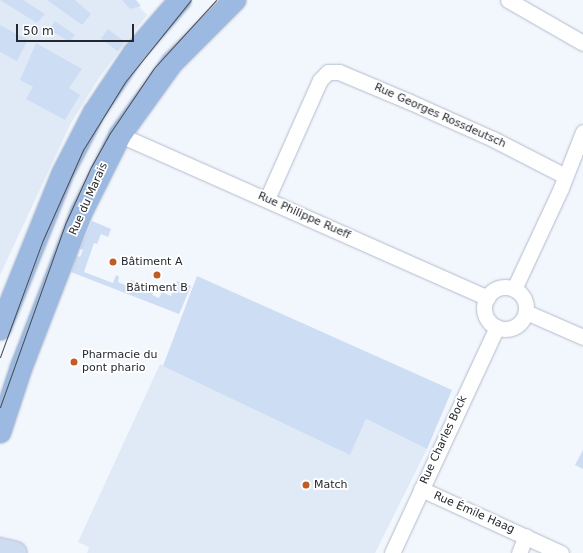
<!DOCTYPE html>
<meta charset="utf-8">
<style>
body{margin:0}
#map{position:relative;width:583px;height:553px;overflow:hidden;background:#f2f6fd;font-family:"DejaVu Sans",sans-serif}
div>[style]{position:absolute}
[style*='--x']{left:calc(var(--x)*1px);top:calc(var(--y)*1px);width:calc(var(--w)*1px);rotate:calc(var(--a)*1deg)}
.built>*{inset:0;background:#e0eaf7}
.green>*{inset:0;background:#cdddf4;transform-origin:0 0}
.roads{filter:drop-shadow(0 0 1px #b2bccb) drop-shadow(0 0 1px #b2bccb)}
.minor>*{height:15px;margin:-7.5px;padding:0 7.5px;transform-origin:7.5px;border-radius:7.5px;background:#fff}
.minor>.ring{margin:-7.5px;padding:0;box-sizing:content-box;background:none;border:15px solid #fff;border-radius:50%}
.secondary>*{height:22px;margin:-11px;padding:0 11px;transform-origin:11px;border-radius:11px;background:#cedcf1}
.primary>*{height:22px;margin:-11px;padding:0 11px;transform-origin:11px;border-radius:11px;background:#9cb9e2}
.tram>*{height:1px;margin:-0.5px;padding:0 0.5px;transform-origin:0.5px;border-radius:0.5px;background:#4a4e54}
.dots>*{width:11px;height:11px;translate:-50% -50%;box-sizing:border-box;border:2px solid #fff;border-radius:50%}
span{translate:-50% -50%;white-space:nowrap;text-align:center;line-height:1.15;-webkit-text-stroke:3.5px #fff;paint-order:stroke}
.street-label{font-size:11px;color:#24282e}
.poi-label{font-size:11px;color:#24282e}
.left{translate:0 -50%;text-align:left}
.scale{position:absolute;left:16px;top:24px;width:118px;height:18px;box-sizing:border-box;border:2px solid #24282e;border-top:0;padding-left:5px;font-size:12px;line-height:14px;white-space:nowrap;color:#24282e;-webkit-text-stroke:3px #fff;paint-order:stroke}
</style>
<div id="map">
<div class="built">
<i style="clip-path:polygon(0 0,133px 0,147px 15px,99px 78px,71px 123px,0 275px)"></i>
<i style="clip-path:polygon(160px 364px,350px 454px,366px 419px,427px 449px,375px 553px,87px 553px,89px 547px,78px 542px)"></i>
</div>
<div class="green">
<i style="clip-path:polygon(0 0,23px 0,45px 14px,37px 23px)"></i>
<i style="clip-path:polygon(47px 0,75px 0,91px 14px,82px 25px)"></i>
<i style="clip-path:polygon(122px 0,136px 0,141px 6px,130px 9px)"></i>
<i style="clip-path:polygon(55px 21px,75px 35px,70px 42px,49px 30px)"></i>
<i style="clip-path:polygon(0 25px,28px 40px,17px 61px,0 52px)"></i>
<i style="left:108px;top:29px;width:21px;height:12px;rotate:37deg"></i>
<i style="clip-path:polygon(36px 43px,82px 69px,69px 88px,80px 95px,65px 120px,26px 99px,33px 87px,20px 80px)"></i>
<i style="clip-path:polygon(92px 221px,111px 229px,108px 237px,101px 234px,97px 244px,94px 243px,84px 272px,113px 283px,116px 275px,119px 277px,118px 282px,127px 286px,131px 280px,135px 282px,133px 288px,146px 293px,149px 287px,154px 289px,152px 295px,159px 298px,162px 292px,171px 296px,177px 281px,191px 286px,179px 314px,71px 272px,77px 256px,80px 257px,83px 250px,80px 249px)"></i>
<i style="clip-path:polygon(197px 276px,452px 390px,427px 449px,366px 419px,350px 455px,163px 366px)"></i>
<i style="clip-path:polygon(583px 450px,583px 469px,575px 465px)"></i>
</div>
<div class="roads">
<div class="minor">
<i style="--x:508;--y:0;--w:86;--a:29.8"></i>
<i style="--x:120;--y:135;--w:402;--a:23.9"></i>
<i style="--x:267;--y:199;--w:130;--a:-66"></i>
<i style="--x:320;--y:80;--w:11;--a:-45"></i>
<i style="--x:328;--y:72;--w:11;--a:0"></i>
<i style="--x:339;--y:72;--w:75;--a:22.8"></i>
<i style="--x:408;--y:101;--w:93;--a:24.1"></i>
<i style="--x:493;--y:139;--w:81;--a:27.2"></i>
<i class="ring" style="left:484px;top:287px;width:27px;height:27px"></i>
<i style="--x:514;--y:289;--w:111;--a:-65"></i>
<i style="--x:561;--y:188;--w:60;--a:-68.6"></i>
<i style="--x:526;--y:312;--w:62;--a:23.7"></i>
<i style="--x:421;--y:489;--w:154;--a:24.6"></i>
<i style="--x:392;--y:553;--w:249;--a:-65.1"></i>
<i style="--x:519;--y:553;--w:18;--a:-68"></i>
</div>
<div class="secondary">
<i style="--x:0;--y:549;--w:16;--a:14"></i>
</div>
<div class="primary">
<i style="--x:0;--y:329;--w:168;--a:-68"></i>
<i style="--x:63;--y:173;--w:68;--a:-62.7"></i>
<i style="--x:94;--y:113;--w:72;--a:-56.3"></i>
<i style="--x:134;--y:53;--w:70;--a:-49"></i>
<i style="--x:0;--y:432;--w:67;--a:-71.8"></i>
<i style="--x:21;--y:368;--w:166;--a:-68.8"></i>
<i style="--x:81;--y:213;--w:87;--a:-63.4"></i>
<i style="--x:120;--y:135;--w:89;--a:-54.2"></i>
<i style="--x:172;--y:63;--w:89;--a:-45"></i>
</div>
</div>
<div class="tram">
<i style="--x:0;--y:357;--w:122;--a:-69.9"></i>
<i style="--x:42;--y:242;--w:101;--a:-66"></i>
<i style="--x:83;--y:150;--w:80;--a:-58.3"></i>
<i style="--x:125;--y:82;--w:105;--a:-51.2"></i>
<i style="--x:0;--y:407;--w:196;--a:-70.4"></i>
<i style="--x:66;--y:222;--w:60;--a:-65.6"></i>
<i style="--x:91;--y:167;--w:39;--a:-61"></i>
<i style="--x:110;--y:133;--w:78;--a:-55.9"></i>
<i style="--x:154;--y:68;--w:92;--a:-47.6"></i>
</div>
<div class="dots">
<i style="left:113px;top:262px;background:#c05d24"></i>
<i style="left:157px;top:275px;background:#c05d24"></i>
<i style="left:74px;top:362px;background:#c05d24"></i>
<i style="left:306px;top:485px;background:#c05d24"></i>
</div>
<div class="street-label">
<span style="left:440px;top:116px;rotate:24deg">Rue Georges Rossdeutsch</span>
<span style="left:89px;top:199px;rotate:-66deg">Rue du Marais</span>
<span style="left:304px;top:216px;rotate:24deg">Rue Philippe Rueff</span>
<span style="left:444px;top:440px;rotate:-65deg">Rue Charles Bock</span>
<span style="left:474px;top:513px;rotate:24deg">Rue Émile Haag</span>
</div>
<div class="poi-label">
<span class="left" style="left:121px;top:262px">Bâtiment A</span>
<span style="left:157px;top:288px">Bâtiment B</span>
<span class="left" style="left:82px;top:362px">Pharmacie du<br>pont phario</span>
<span class="left" style="left:314px;top:485px">Match</span>
</div>
<div class="scale">50 m</div>
</div>
